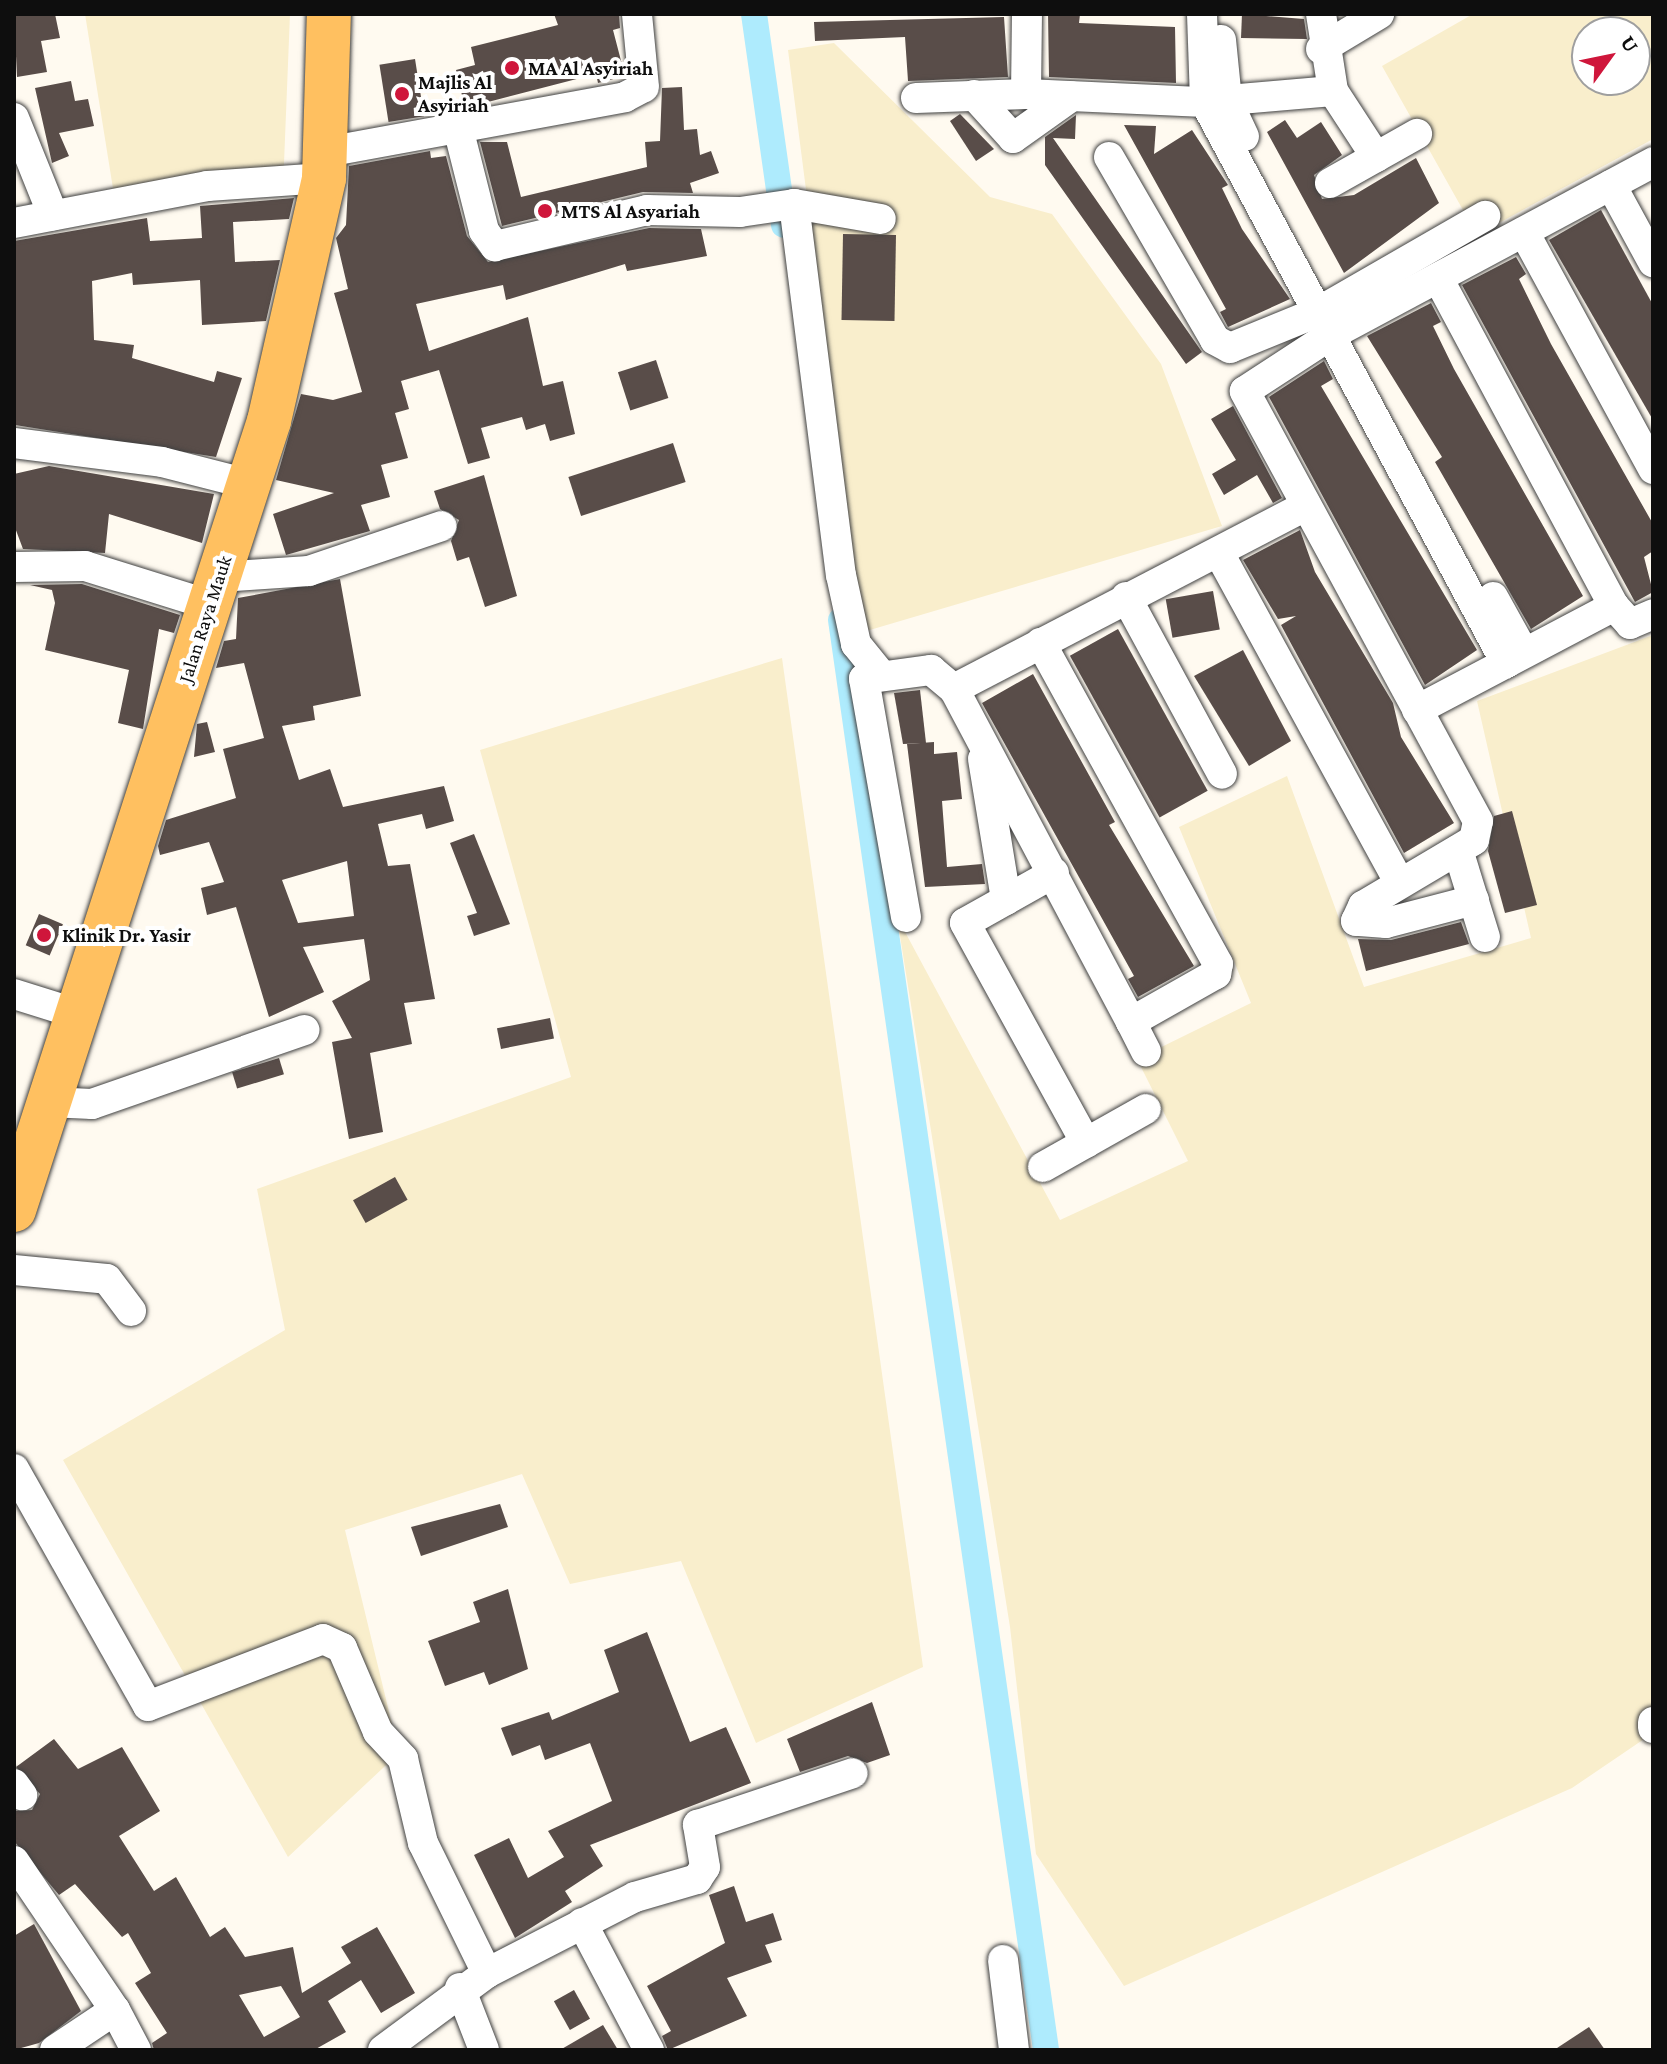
<!DOCTYPE html>
<style>
body{margin:0}
#map{position:relative;width:1667px;height:2064px;overflow:hidden;background:#fffaf0;font-family:"Crimson Pro",serif}
div>[style]{position:absolute}
[style*='--x']{left:calc(var(--x)*1px);top:calc(var(--y)*1px);width:calc(var(--w)*1px);rotate:calc(var(--a)*1deg)}
.farmland>*{inset:0;background:#f9eecc}
.canal>*{height:26px;margin:-13px;padding:0 13px;transform-origin:13px;border-radius:13px;background:#aeebfd}
.building>*{inset:0;background:#594d49;transform-origin:0 0}
.roads{filter:drop-shadow(0 0 2px #414141) drop-shadow(0 0 2px #414141)}
.minor>*{height:30px;margin:-15px;padding:0 15px;transform-origin:15px;border-radius:15px;background:#fff}
.primary>*{height:44px;margin:-22px;padding:0 22px;transform-origin:22px;border-radius:22px;background:#ffc060}
.dots>*{width:22px;height:22px;translate:-50% -50%;box-sizing:border-box;border:4px solid #fff;border-radius:50%}
span{translate:-50% -50%;white-space:nowrap;text-align:center;line-height:1.15;-webkit-text-stroke:8px #fff;paint-order:stroke}
.poi-label{font-size:20px;color:#0e0e0e;font-weight:700}
.left{translate:0 -50%;text-align:left}
.street-label{font-size:20px;color:#0e0e0e}
.frame{position:absolute;inset:0;border:16px solid #0e0e0e;pointer-events:none}
.north{position:absolute;left:1571px;top:16px;width:80px;height:80px;box-sizing:border-box;background:#fff;border:2px solid #9f9f9f;border-radius:50%;rotate:57deg;font-size:22px;font-weight:700;line-height:32px;text-align:center;color:#0e0e0e}
.north::after{content:'';display:block;margin:auto;width:28px;height:36px;background:#cf163b;clip-path:polygon(50% 0,100% 100%,50% 72%,0 100%)}
</style>
<div id="map">
<div class="farmland">
<i style="clip-path:polygon(85px 14px,290px 14px,283px 188px,115px 201px)"></i>
<i style="clip-path:polygon(evenodd,1473px 14px,1653px 14px,1653px 139px,1477px 235px,1382px 66px,1473px 14px,1587px 32px,1635px 32px,1635px 80px,1587px 80px,1587px 32px)"></i>
<i style="clip-path:polygon(834px 43px,990px 197px,1052px 214px,1161px 364px,1222px 526px,863px 632px,788px 50px)"></i>
<i style="clip-path:polygon(1653px 635px,1653px 1733px,1572px 1788px,1124px 1986px,1036px 1854px,1010px 1627px,897px 917px,1060px 1220px,1188px 1161px,1137px 1059px,1251px 1003px,1179px 827px,1287px 776px,1364px 987px,1531px 938px,1477px 701px)"></i>
<i style="clip-path:polygon(782px 658px,923px 1667px,756px 1743px,681px 1561px,570px 1584px,522px 1474px,345px 1530px,399px 1753px,288px 1857px,63px 1460px,285px 1330px,257px 1189px,571px 1077px,480px 750px)"></i>
</div>
<div class="canal">
<i style="--x:754;--y:14;--w:213;--a:81.9"></i>
<i style="--x:841;--y:620;--w:1445;--a:81.84"></i>
</div>
<div class="building">
<i style="clip-path:polygon(14px 14px,55px 14px,60px 38px,41px 41px,47px 72px,17px 77px)"></i>
<i style="clip-path:polygon(554px 14px,619px 14px,620px 28px,613px 30px,625px 76px,598px 83px,596px 74px,465px 108px,456px 70px,475px 65px,471px 47px,558px 25px)"></i>
<i style="clip-path:polygon(1048px 14px,1080px 14px,1079px 23px,1175px 27px,1176px 83px,1049px 77px)"></i>
<i style="clip-path:polygon(1242px 14px,1304px 19px,1307px 39px,1241px 38px)"></i>
<i style="clip-path:polygon(1004px 17px,1008px 77px,908px 81px,905px 37px,815px 41px,814px 22px)"></i>
<i style="left:415px;top:59px;width:58px;height:36px;rotate:81deg"></i>
<i style="clip-path:polygon(71px 81px,75px 101px,88px 99px,94px 126px,59px 133px,69px 156px,52px 163px,35px 88px)"></i>
<i style="clip-path:polygon(682px 87px,684px 130px,697px 129px,700px 155px,711px 151px,719px 173px,690px 183px,693px 193px,643px 192px,502px 226px,480px 142px,507px 142px,521px 197px,647px 167px,645px 142px,660px 141px,662px 88px)"></i>
<i style="clip-path:polygon(960px 114px,994px 149px,976px 161px,950px 121px)"></i>
<i style="clip-path:polygon(1076px 115px,1075px 139px,1053px 138px,1202px 352px,1186px 364px,1045px 165px,1045px 137px)"></i>
<i style="clip-path:polygon(1285px 120px,1297px 138px,1321px 122px,1342px 155px,1314px 175px,1322px 199px,1354px 195px,1416px 158px,1439px 203px,1344px 273px,1267px 132px)"></i>
<i style="clip-path:polygon(1124px 125px,1156px 126px,1154px 154px,1192px 130px,1228px 185px,1222px 188px,1242px 229px,1290px 299px,1228px 327px,1220px 312px,1226px 309px)"></i>
<i style="clip-path:polygon(430px 151px,431px 158px,446px 156px,467px 236px,488px 262px,649px 228px,701px 229px,707px 256px,627px 271px,625px 264px,506px 300px,503px 285px,416px 304px,429px 351px,528px 317px,543px 386px,563px 381px,575px 434px,550px 441px,545px 424px,526px 430px,522px 417px,481px 428px,490px 458px,468px 464px,439px 370px,401px 381px,409px 409px,395px 413px,408px 458px,381px 465px,390px 497px,361px 505px,370px 531px,286px 555px,273px 514px,334px 493px,276px 480px,301px 394px,333px 400px,362px 392px,334px 293px,348px 289px,336px 238px,346px 225px,349px 166px)"></i>
<i style="clip-path:polygon(294px 198px,289px 219px,233px 222px,235px 262px,280px 260px,266px 321px,202px 325px,200px 280px,133px 285px,132px 273px,92px 281px,94px 340px,134px 345px,132px 358px,214px 382px,217px 371px,242px 378px,216px 457px,15px 425px,14px 241px,147px 218px,150px 241px,202px 238px,200px 206px)"></i>
<i style="clip-path:polygon(1601px 210px,1653px 305px,1653px 420px,1549px 240px)"></i>
<i style="left:843px;top:234px;width:53px;height:86px;rotate:1deg"></i>
<i style="clip-path:polygon(1516px 257px,1526px 274px,1519px 279px,1551px 344px,1653px 524px,1653px 551px,1644px 557px,1653px 592px,1635px 602px,1462px 285px)"></i>
<i style="clip-path:polygon(1431px 303px,1441px 322px,1433px 326px,1454px 369px,1583px 596px,1531px 629px,1435px 462px,1442px 457px,1367px 336px)"></i>
<i style="left:656px;top:360px;width:40px;height:40px;rotate:72deg"></i>
<i style="clip-path:polygon(1324px 361px,1333px 379px,1321px 386px,1477px 650px,1425px 685px,1269px 397px)"></i>
<i style="clip-path:polygon(1233px 406px,1282px 498px,1273px 503px,1257px 475px,1224px 495px,1212px 474px,1236px 460px,1211px 419px)"></i>
<i style="left:673px;top:443px;width:41px;height:110px;rotate:72deg"></i>
<i style="clip-path:polygon(49px 466px,214px 494px,202px 543px,109px 514px,105px 553px,23px 549px,14px 525px,14px 474px)"></i>
<i style="clip-path:polygon(484px 475px,517px 596px,485px 607px,469px 557px,457px 561px,451px 541px,459px 520px,440px 509px,434px 491px)"></i>
<i style="clip-path:polygon(1300px 530px,1315px 572px,1393px 703px,1401px 737px,1454px 823px,1404px 853px,1281px 625px,1296px 616px,1278px 619px,1243px 560px)"></i>
<i style="clip-path:polygon(evenodd,340px 579px,361px 696px,313px 706px,315px 720px,282px 726px,299px 780px,330px 769px,343px 807px,444px 786px,454px 821px,426px 829px,422px 814px,378px 824px,388px 866px,410px 864px,435px 999px,404px 1003px,412px 1044px,370px 1053px,383px 1132px,349px 1139px,332px 1042px,352px 1038px,332px 1001px,370px 980px,364px 939px,303px 947px,324px 992px,269px 1017px,236px 907px,207px 915px,201px 888px,224px 882px,209px 842px,160px 855px,158px 846px,166px 820px,236px 798px,223px 749px,264px 738px,244px 663px,216px 668px,224px 641px,236px 639px,238px 598px,340px 579px,347px 861px,354px 916px,298px 923px,282px 880px,347px 861px)"></i>
<i style="clip-path:polygon(82px 584px,180px 615px,174px 633px,159px 629px,143px 729px,118px 723px,129px 670px,45px 650px,55px 603px,52px 590px,30px 585px)"></i>
<i style="left:1213px;top:591px;width:39px;height:48px;rotate:80deg"></i>
<i style="left:1118px;top:629px;width:185px;height:55px;rotate:61deg"></i>
<i style="clip-path:polygon(1243px 650px,1291px 741px,1249px 766px,1194px 676px)"></i>
<i style="clip-path:polygon(1033px 674px,1115px 822px,1109px 825px,1194px 966px,1138px 997px,1128px 979px,1134px 976px,982px 703px)"></i>
<i style="clip-path:polygon(920px 690px,926px 743px,903px 744px,894px 693px)"></i>
<i style="clip-path:polygon(207px 722px,215px 752px,194px 757px,197px 724px)"></i>
<i style="clip-path:polygon(934px 742px,934px 754px,957px 752px,962px 799px,942px 801px,947px 867px,982px 864px,985px 884px,925px 887px,907px 744px)"></i>
<i style="clip-path:polygon(1512px 811px,1537px 905px,1505px 913px,1488px 851px,1494px 816px)"></i>
<i style="clip-path:polygon(474px 834px,510px 924px,474px 936px,467px 916px,477px 913px,450px 843px)"></i>
<i style="left:39px;top:914px;width:26px;height:34px;rotate:23deg"></i>
<i style="clip-path:polygon(1461px 922px,1469px 944px,1366px 971px,1358px 939px,1391px 940px)"></i>
<i style="left:550px;top:1018px;width:21px;height:54px;rotate:79deg"></i>
<i style="left:279px;top:1058px;width:17px;height:49px;rotate:73deg"></i>
<i style="left:395px;top:1177px;width:26px;height:48px;rotate:61deg"></i>
<i style="clip-path:polygon(500px 1504px,508px 1527px,421px 1556px,411px 1527px)"></i>
<i style="clip-path:polygon(508px 1589px,528px 1669px,489px 1685px,484px 1672px,445px 1686px,428px 1641px,480px 1622px,473px 1602px)"></i>
<i style="clip-path:polygon(647px 1632px,690px 1742px,726px 1727px,751px 1783px,590px 1845px,603px 1866px,565px 1891px,572px 1902px,515px 1938px,474px 1855px,509px 1838px,528px 1878px,564px 1857px,548px 1831px,612px 1801px,590px 1743px,545px 1760px,540px 1745px,512px 1756px,501px 1728px,549px 1712px,552px 1720px,619px 1692px,604px 1650px)"></i>
<i style="clip-path:polygon(872px 1702px,890px 1755px,867px 1763px,848px 1756px,800px 1772px,787px 1739px)"></i>
<i style="clip-path:polygon(evenodd,54px 1739px,78px 1769px,122px 1747px,160px 1811px,119px 1836px,154px 1891px,176px 1877px,210px 1937px,225px 1927px,245px 1957px,293px 1947px,302px 1993px,351px 1963px,341px 1947px,377px 1927px,415px 1993px,381px 2013px,361px 1980px,328px 2001px,346px 2032px,314px 2050px,154px 2050px,152px 2043px,167px 2033px,135px 1983px,151px 1973px,128px 1933px,122px 1937px,75px 1884px,59px 1895px,14px 1841px,14px 1811px,32px 1810px,40px 1794px,16px 1767px,54px 1739px,281px 1986px,300px 2017px,264px 2037px,239px 1995px,281px 1986px)"></i>
<i style="clip-path:polygon(734px 1886px,746px 1922px,773px 1913px,782px 1940px,765px 1945px,772px 1962px,727px 1978px,747px 2016px,668px 2050px,662px 2036px,671px 2031px,647px 1986px,725px 1943px,709px 1895px)"></i>
<i style="clip-path:polygon(34px 1924px,81px 2011px,39px 2043px,14px 2050px,14px 1936px)"></i>
<i style="left:574px;top:1990px;width:33px;height:23px;rotate:61deg"></i>
<i style="clip-path:polygon(603px 2025px,618px 2050px,560px 2050px)"></i>
<i style="clip-path:polygon(1589px 2027px,1605px 2050px,1554px 2050px)"></i>
</div>
<div class="roads">
<div class="minor">
<i style="--x:1202;--y:14;--w:88;--a:88"></i>
<i style="--x:1205;--y:102;--w:637;--a:61.78"></i>
<i style="--x:1321;--y:14;--w:78;--a:81.1"></i>
<i style="--x:1333;--y:91;--w:79;--a:56.9"></i>
<i style="--x:1221;--y:40;--w:60;--a:84.3"></i>
<i style="--x:1227;--y:100;--w:40;--a:65"></i>
<i style="--x:1321;--y:49;--w:68;--a:-31.1"></i>
<i style="--x:1026;--y:94;--w:80;--a:-89.3"></i>
<i style="--x:974;--y:95;--w:58;--a:47.8"></i>
<i style="--x:1013;--y:138;--w:72;--a:-35.4"></i>
<i style="--x:916;--y:98;--w:110;--a:-2.1"></i>
<i style="--x:1026;--y:94;--w:179;--a:2.6"></i>
<i style="--x:1205;--y:102;--w:128;--a:-4.9"></i>
<i style="--x:14;--y:118;--w:105;--a:68.1"></i>
<i style="--x:458;--y:128;--w:106;--a:75.8"></i>
<i style="--x:484;--y:231;--w:19;--a:54"></i>
<i style="--x:495;--y:246;--w:156;--a:-13.3"></i>
<i style="--x:647;--y:210;--w:93;--a:1.2"></i>
<i style="--x:740;--y:212;--w:55;--a:-8.4"></i>
<i style="--x:794;--y:204;--w:88;--a:9.8"></i>
<i style="--x:321;--y:153;--w:309;--a:-10.4"></i>
<i style="--x:625;--y:97;--w:21;--a:-28"></i>
<i style="--x:644;--y:87;--w:73;--a:-95.5"></i>
<i style="--x:1109;--y:157;--w:211;--a:59.9"></i>
<i style="--x:1215;--y:340;--w:17;--a:28"></i>
<i style="--x:1230;--y:348;--w:95;--a:-22.2"></i>
<i style="--x:1318;--y:312;--w:193;--a:-29.9"></i>
<i style="--x:1330;--y:183;--w:100;--a:-29.4"></i>
<i style="--x:1611;--y:185;--w:88;--a:61.4"></i>
<i style="--x:794;--y:204;--w:374;--a:82.8"></i>
<i style="--x:841;--y:575;--w:71;--a:77.7"></i>
<i style="--x:856;--y:644;--w:38;--a:51"></i>
<i style="--x:14;--y:223;--w:197;--a:-10.8"></i>
<i style="--x:208;--y:186;--w:116;--a:-3.9"></i>
<i style="--x:1524;--y:232;--w:270;--a:61.4"></i>
<i style="--x:1438;--y:278;--w:372;--a:61.8"></i>
<i style="--x:14;--y:443;--w:149;--a:7.3"></i>
<i style="--x:162;--y:462;--w:89;--a:14.3"></i>
<i style="--x:1219;--y:553;--w:376;--a:61.3"></i>
<i style="--x:14;--y:567;--w:71;--a:-0.8"></i>
<i style="--x:85;--y:566;--w:131;--a:17.3"></i>
<i style="--x:219;--y:577;--w:90;--a:-3.8"></i>
<i style="--x:309;--y:571;--w:140;--a:-18.7"></i>
<i style="--x:1126;--y:597;--w:201;--a:61.5"></i>
<i style="--x:1493;--y:597;--w:64;--a:61"></i>
<i style="--x:954;--y:689;--w:377;--a:62"></i>
<i style="--x:1131;--y:1022;--w:98;--a:-29.5"></i>
<i style="--x:1216;--y:974;--w:10;--a:-79"></i>
<i style="--x:1218;--y:964;--w:367;--a:-118.9"></i>
<i style="--x:1417;--y:710;--w:223;--a:-27.8"></i>
<i style="--x:1614;--y:606;--w:24;--a:48"></i>
<i style="--x:1630;--y:624;--w:25;--a:-23"></i>
<i style="--x:983;--y:759;--w:143;--a:80.7"></i>
<i style="--x:1458;--y:850;--w:91;--a:72.8"></i>
<i style="--x:1054;--y:873;--w:102;--a:150.7"></i>
<i style="--x:965;--y:923;--w:251;--a:61.2"></i>
<i style="--x:1474;--y:900;--w:91;--a:165.4"></i>
<i style="--x:1386;--y:923;--w:30;--a:-176"></i>
<i style="--x:1356;--y:921;--w:17;--a:-65"></i>
<i style="--x:1363;--y:906;--w:129;--a:-30.7"></i>
<i style="--x:1474;--y:840;--w:19;--a:-78"></i>
<i style="--x:1478;--y:821;--w:489;--a:-118.5"></i>
<i style="--x:1245;--y:391;--w:103;--a:-33.1"></i>
<i style="--x:1331;--y:335;--w:366;--a:-28.2"></i>
<i style="--x:906;--y:917;--w:242;--a:-100"></i>
<i style="--x:864;--y:679;--w:68;--a:-7.7"></i>
<i style="--x:931;--y:670;--w:30;--a:40"></i>
<i style="--x:954;--y:689;--w:397;--a:-27.5"></i>
<i style="--x:14;--y:994;--w:67;--a:17.4"></i>
<i style="--x:1131;--y:1022;--w:33;--a:63"></i>
<i style="--x:49;--y:1102;--w:43;--a:2.7"></i>
<i style="--x:92;--y:1104;--w:225;--a:-19.2"></i>
<i style="--x:1043;--y:1167;--w:118;--a:-29.4"></i>
<i style="--x:14;--y:1270;--w:93;--a:5.5"></i>
<i style="--x:107;--y:1279;--w:40;--a:53"></i>
<i style="--x:14;--y:1469;--w:272;--a:60.5"></i>
<i style="--x:148;--y:1706;--w:187;--a:-20.9"></i>
<i style="--x:323;--y:1639;--w:21;--a:25"></i>
<i style="--x:342;--y:1648;--w:91;--a:66.8"></i>
<i style="--x:378;--y:1732;--w:37;--a:47"></i>
<i style="--x:403;--y:1759;--w:86;--a:76.6"></i>
<i style="--x:423;--y:1843;--w:145;--a:63.8"></i>
<i style="--x:1653;--y:1722;--w:6;--a:90"></i>
<i style="--x:14;--y:1784;--w:14;--a:54"></i>
<i style="--x:14;--y:1861;--w:180;--a:55.9"></i>
<i style="--x:582;--y:1923;--w:144;--a:62.2"></i>
<i style="--x:1003;--y:1960;--w:91;--a:83"></i>
<i style="--x:460;--y:1988;--w:66;--a:68.8"></i>
<i style="--x:55;--y:2050;--w:72;--a:-33.7"></i>
<i style="--x:115;--y:2010;--w:45;--a:62.3"></i>
<i style="--x:383;--y:2050;--w:129;--a:-36.5"></i>
<i style="--x:487;--y:1973;--w:166;--a:-27.2"></i>
<i style="--x:635;--y:1897;--w:65;--a:-16.2"></i>
<i style="--x:697;--y:1879;--w:14;--a:-56"></i>
<i style="--x:705;--y:1867;--w:43;--a:-99.5"></i>
<i style="--x:698;--y:1825;--w:163;--a:-18.5"></i>
</div>
<div class="primary">
<i style="--x:14;--y:1210;--w:829;--a:-72.09"></i>
<i style="--x:269;--y:421;--w:249;--a:-77.2"></i>
<i style="--x:324;--y:178;--w:164;--a:-88.3"></i>
</div>
</div>
<div class="dots">
<i style="left:512px;top:68px;background:#cf163b"></i>
<i style="left:402px;top:94px;background:#cf163b"></i>
<i style="left:545px;top:211px;background:#cf163b"></i>
<i style="left:44px;top:935px;background:#cf163b"></i>
</div>
<div class="poi-label">
<span class="left" style="left:528px;top:68px">MA Al Asyiriah</span>
<span class="left" style="left:418px;top:94px">Majlis Al<br>Asyiriah</span>
<span class="left" style="left:561px;top:211px">MTS Al Asyariah</span>
<span class="left" style="left:62px;top:935px">Klinik Dr. Yasir</span>
</div>
<div class="street-label">
<span style="left:205px;top:619px;rotate:-72deg">Jalan Raya Mauk</span>
</div>
<div class="frame"></div>
<div class="north">U</div>
</div>
